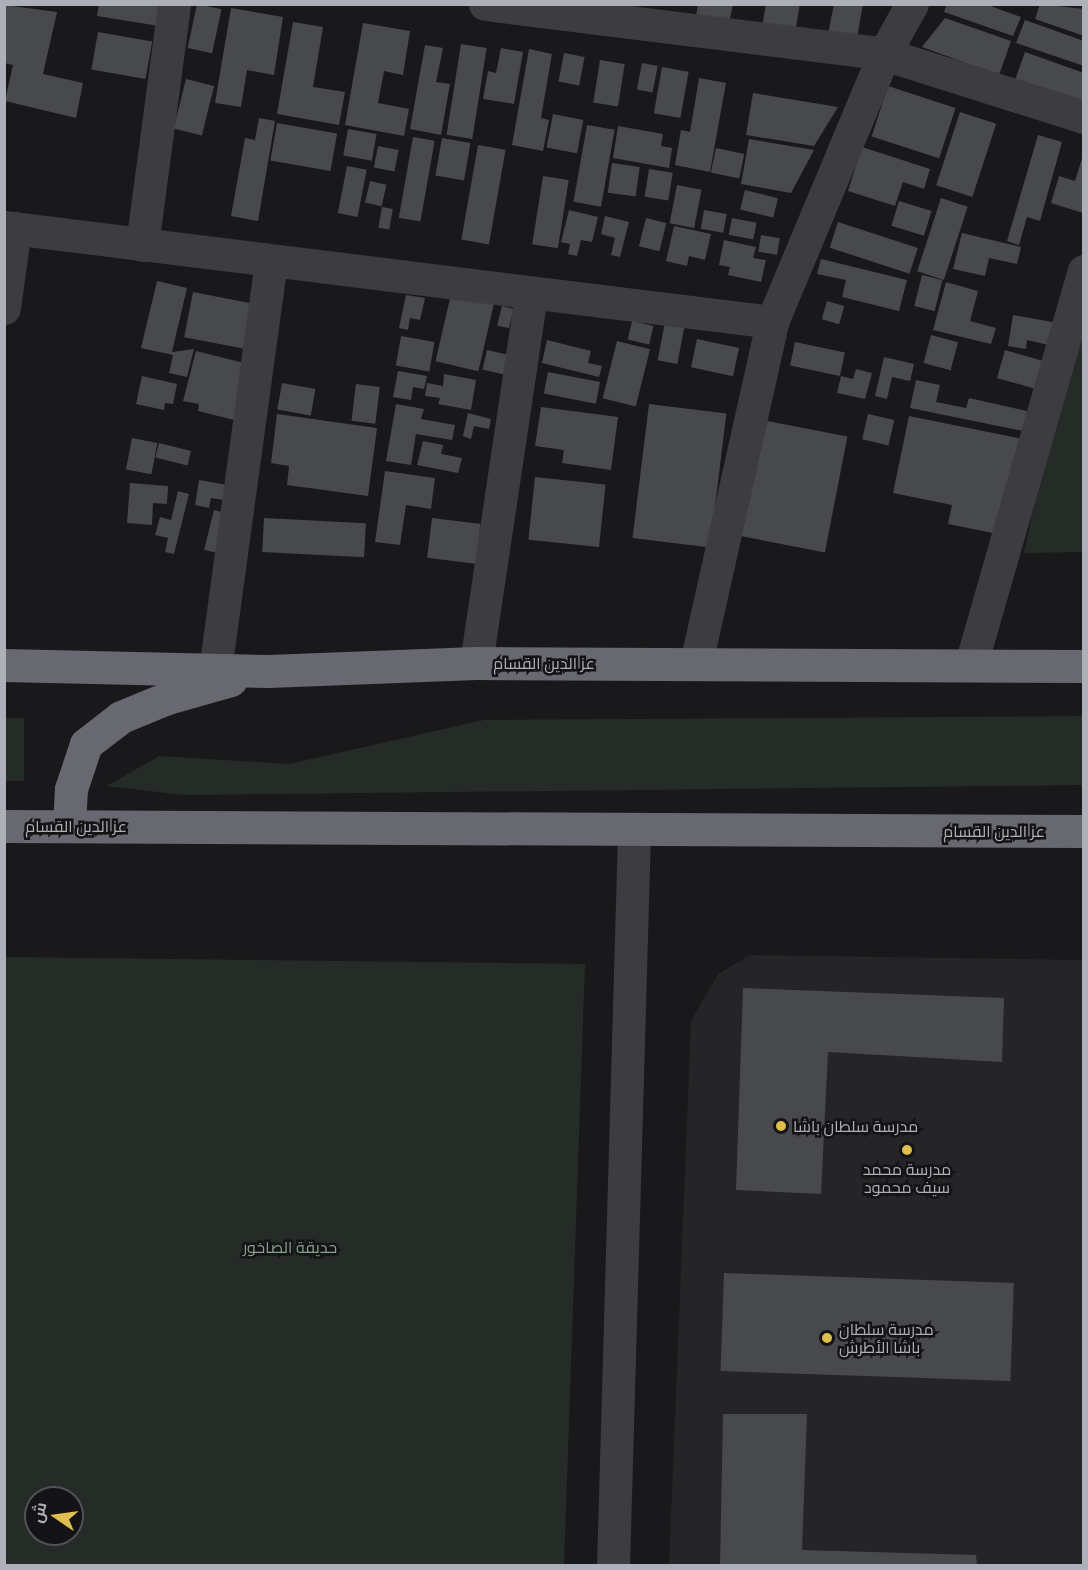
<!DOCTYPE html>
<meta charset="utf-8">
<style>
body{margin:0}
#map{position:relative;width:1088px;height:1570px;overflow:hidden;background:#19191b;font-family:"Archivo Narrow",Cairo,sans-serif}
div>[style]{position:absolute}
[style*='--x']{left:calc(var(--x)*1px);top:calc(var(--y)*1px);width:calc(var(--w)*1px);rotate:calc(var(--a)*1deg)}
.built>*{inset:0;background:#252528}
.green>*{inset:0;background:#252c27;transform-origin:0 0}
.building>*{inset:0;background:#48494d;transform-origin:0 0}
.street>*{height:33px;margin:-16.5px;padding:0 16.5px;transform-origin:16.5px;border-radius:16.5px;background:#3c3c41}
.highway>*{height:33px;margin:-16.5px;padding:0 16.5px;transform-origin:16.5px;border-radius:16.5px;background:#676870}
.dots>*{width:16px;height:16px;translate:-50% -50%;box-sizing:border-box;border:3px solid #141416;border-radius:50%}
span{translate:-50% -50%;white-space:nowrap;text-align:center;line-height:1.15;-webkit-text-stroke:5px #141416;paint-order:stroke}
.street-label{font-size:16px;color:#adafb9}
.poi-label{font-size:16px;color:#adafb9}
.left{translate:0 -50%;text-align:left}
.park-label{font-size:16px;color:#86a18b}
.frame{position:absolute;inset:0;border:6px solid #adafb9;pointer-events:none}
.north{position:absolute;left:24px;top:1486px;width:60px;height:60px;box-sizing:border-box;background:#141416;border:2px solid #515257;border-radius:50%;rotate:283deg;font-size:16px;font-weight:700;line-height:24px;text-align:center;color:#adafb9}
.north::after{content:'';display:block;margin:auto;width:21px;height:27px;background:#debf4d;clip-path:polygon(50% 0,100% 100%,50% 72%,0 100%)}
</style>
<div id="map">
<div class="built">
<i style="clip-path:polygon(750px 955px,1083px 960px,1083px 1565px,669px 1566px,691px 1021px,718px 974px)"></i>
</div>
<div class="green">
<i style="clip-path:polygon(1083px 276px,1083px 552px,1024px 553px)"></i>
<i style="clip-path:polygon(1083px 716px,1083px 785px,184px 795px,107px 786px,159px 756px,289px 764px,484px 720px)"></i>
<i style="left:5px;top:718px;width:19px;height:63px"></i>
<i style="clip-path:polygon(evenodd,5px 957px,585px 964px,564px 1565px,5px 1565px,5px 957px,36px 1498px,72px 1498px,72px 1534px,36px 1534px,36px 1498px)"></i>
</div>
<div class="building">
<i style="clip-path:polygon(99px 4px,163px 4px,159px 26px,97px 16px)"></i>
<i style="left:197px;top:4px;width:25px;height:45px;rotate:12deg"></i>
<i style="clip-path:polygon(698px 4px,733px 4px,728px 28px,695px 22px)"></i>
<i style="clip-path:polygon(766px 4px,800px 4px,794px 38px,761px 32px)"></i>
<i style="clip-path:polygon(834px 4px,863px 4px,856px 44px,827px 39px)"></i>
<i style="clip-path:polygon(947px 4px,985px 4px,1021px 17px,1013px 36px,944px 12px)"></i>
<i style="clip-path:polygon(1040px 4px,1084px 9px,1084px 36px,1035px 19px)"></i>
<i style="clip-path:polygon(4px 5px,57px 12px,43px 74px,83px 83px,76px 118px,5px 101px,13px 65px,4px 63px)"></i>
<i style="clip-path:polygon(231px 8px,283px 17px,274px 75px,247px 70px,241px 107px,215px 103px)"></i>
<i style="clip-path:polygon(945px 18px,1011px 41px,999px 75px,922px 47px)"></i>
<i style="clip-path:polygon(1025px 20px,1084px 41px,1084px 66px,1016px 43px)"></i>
<i style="clip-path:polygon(293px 22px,323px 27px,313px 87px,345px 92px,339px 125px,277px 114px)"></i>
<i style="clip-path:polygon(363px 23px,410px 31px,403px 75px,384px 71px,378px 103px,409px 109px,404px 136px,345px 125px)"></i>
<i style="left:98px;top:32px;width:55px;height:38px;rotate:10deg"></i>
<i style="left:461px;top:44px;width:26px;height:92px;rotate:9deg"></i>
<i style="clip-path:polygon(425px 45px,443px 48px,436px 82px,450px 84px,441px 135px,410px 129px)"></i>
<i style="clip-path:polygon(501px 48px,523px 52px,514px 104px,483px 99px,488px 71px,496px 73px)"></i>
<i style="clip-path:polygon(529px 49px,552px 54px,541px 118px,549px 120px,543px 151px,512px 145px)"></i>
<i style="clip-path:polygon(1025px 52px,1084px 73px,1084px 104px,1015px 80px)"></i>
<i style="left:564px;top:53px;width:21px;height:29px;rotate:11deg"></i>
<i style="left:600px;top:60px;width:25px;height:43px;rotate:9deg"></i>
<i style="left:642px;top:63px;width:16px;height:27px;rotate:11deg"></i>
<i style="left:662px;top:67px;width:27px;height:47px;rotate:10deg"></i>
<i style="clip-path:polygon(699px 78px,726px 83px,710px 172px,675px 165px,681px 130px,690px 132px)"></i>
<i style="left:186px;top:79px;width:29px;height:51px;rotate:14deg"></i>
<i style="left:888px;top:86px;width:71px;height:53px;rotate:18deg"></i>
<i style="clip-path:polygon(753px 93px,838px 107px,814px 146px,746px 135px)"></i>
<i style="left:960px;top:112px;width:38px;height:77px;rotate:18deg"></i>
<i style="left:553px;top:114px;width:31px;height:34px;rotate:11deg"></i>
<i style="clip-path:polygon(259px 118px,275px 121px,258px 221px,231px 216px,245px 138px,255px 140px)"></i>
<i style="left:277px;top:123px;width:61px;height:38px;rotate:10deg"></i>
<i style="left:587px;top:125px;width:28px;height:78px;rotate:10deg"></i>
<i style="clip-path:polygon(618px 126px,663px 134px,661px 146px,672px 148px,669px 168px,613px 158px)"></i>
<i style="left:348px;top:129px;width:29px;height:27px;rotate:10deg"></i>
<i style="clip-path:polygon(1038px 135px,1062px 142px,1040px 221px,1027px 217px,1019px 245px,1007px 241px)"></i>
<i style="left:413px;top:137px;width:22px;height:82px;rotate:10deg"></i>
<i style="left:442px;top:138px;width:29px;height:38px;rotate:10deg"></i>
<i style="clip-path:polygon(749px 139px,814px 150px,791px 193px,741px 184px)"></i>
<i style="left:478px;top:145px;width:28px;height:96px;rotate:10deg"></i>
<i style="left:378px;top:146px;width:21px;height:22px;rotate:11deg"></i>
<i style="clip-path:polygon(862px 147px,930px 169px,924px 189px,903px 182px,895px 206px,848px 191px)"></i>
<i style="left:716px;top:148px;width:29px;height:25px;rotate:12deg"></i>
<i style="clip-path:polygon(1083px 155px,1083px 213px,1051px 203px,1059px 176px,1075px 181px)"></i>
<i style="left:612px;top:163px;width:28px;height:30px;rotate:8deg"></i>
<i style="left:347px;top:166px;width:20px;height:48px;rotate:11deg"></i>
<i style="left:649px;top:169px;width:24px;height:28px;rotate:9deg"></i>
<i style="left:543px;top:176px;width:26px;height:69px;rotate:9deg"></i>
<i style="left:370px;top:181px;width:17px;height:22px;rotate:13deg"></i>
<i style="left:677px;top:185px;width:25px;height:39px;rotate:11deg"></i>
<i style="left:745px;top:190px;width:34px;height:20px;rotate:14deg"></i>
<i style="left:941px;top:198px;width:28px;height:77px;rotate:18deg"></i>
<i style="left:899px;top:201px;width:34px;height:26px;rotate:17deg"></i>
<i style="left:382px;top:207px;width:11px;height:21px;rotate:10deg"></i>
<i style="clip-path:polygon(569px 210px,598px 217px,592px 242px,581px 240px,577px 256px,568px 254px,570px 244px,561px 242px)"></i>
<i style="left:704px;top:210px;width:23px;height:19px;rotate:10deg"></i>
<i style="clip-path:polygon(605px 216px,629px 222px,620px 257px,611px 255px,615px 238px,601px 234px)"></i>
<i style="left:646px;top:218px;width:21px;height:29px;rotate:14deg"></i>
<i style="left:732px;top:218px;width:25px;height:17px;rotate:11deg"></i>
<i style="left:838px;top:222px;width:84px;height:27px;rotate:18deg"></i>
<i style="clip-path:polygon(674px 226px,711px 234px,705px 260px,689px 256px,687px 266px,666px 261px)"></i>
<i style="clip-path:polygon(962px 233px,1021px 247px,1017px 264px,989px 258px,985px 276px,953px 269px)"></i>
<i style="left:761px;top:235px;width:19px;height:17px;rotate:9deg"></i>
<i style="clip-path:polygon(724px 240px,756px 247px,753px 258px,766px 260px,761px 282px,728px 275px,730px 267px,719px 265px)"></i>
<i style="clip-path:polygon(821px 259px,907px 280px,899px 311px,842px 297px,846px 280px,817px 274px)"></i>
<i style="left:922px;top:275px;width:21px;height:32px;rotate:14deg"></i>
<i style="clip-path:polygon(157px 281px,187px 288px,172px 352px,194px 349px,187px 377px,169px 373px,173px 355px,141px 348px)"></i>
<i style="clip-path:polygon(946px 282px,978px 291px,970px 321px,996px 328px,991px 344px,933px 330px)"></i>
<i style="left:193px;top:292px;width:60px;height:46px;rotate:11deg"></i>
<i style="left:451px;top:294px;width:44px;height:69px;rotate:13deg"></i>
<i style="clip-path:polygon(406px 295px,425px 298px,420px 320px,410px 318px,408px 330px,399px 328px)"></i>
<i style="left:827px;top:301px;width:18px;height:19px;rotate:16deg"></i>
<i style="left:502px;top:306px;width:12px;height:20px;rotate:14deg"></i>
<i style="clip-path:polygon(1013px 315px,1058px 323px,1053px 346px,1027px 340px,1026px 349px,1008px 346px)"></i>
<i style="left:666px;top:317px;width:20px;height:44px;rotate:11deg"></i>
<i style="left:632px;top:321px;width:22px;height:19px;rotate:13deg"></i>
<i style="left:931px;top:335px;width:28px;height:29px;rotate:15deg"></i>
<i style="left:401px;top:336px;width:34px;height:30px;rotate:10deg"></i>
<i style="left:697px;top:339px;width:43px;height:29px;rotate:12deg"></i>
<i style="clip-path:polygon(547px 340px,591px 351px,588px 363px,602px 366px,599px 377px,542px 363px)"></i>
<i style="left:617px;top:341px;width:34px;height:59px;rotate:14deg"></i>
<i style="left:795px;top:342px;width:51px;height:24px;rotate:12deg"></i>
<i style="left:487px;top:350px;width:22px;height:20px;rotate:13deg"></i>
<i style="left:1005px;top:350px;width:41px;height:29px;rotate:16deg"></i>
<i style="clip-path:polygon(196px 351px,252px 365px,238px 421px,198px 411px,199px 404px,183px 401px)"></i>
<i style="clip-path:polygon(884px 357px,914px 364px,910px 381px,892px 377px,887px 399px,875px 396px)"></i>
<i style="clip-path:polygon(856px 369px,872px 373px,865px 399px,837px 393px,841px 376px,853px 379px)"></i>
<i style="clip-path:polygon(398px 371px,427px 376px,424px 389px,413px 387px,411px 400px,393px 397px)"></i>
<i style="left:548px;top:372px;width:53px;height:22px;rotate:11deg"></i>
<i style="clip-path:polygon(444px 374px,476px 380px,471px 410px,438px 404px,440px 398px,425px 396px,427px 383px,443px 386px)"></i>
<i style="clip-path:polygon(142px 376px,177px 384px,173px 404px,165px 403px,164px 410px,136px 404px)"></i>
<i style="clip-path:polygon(916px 380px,940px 385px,936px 402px,966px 408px,969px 398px,1027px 411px,1023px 431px,910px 408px)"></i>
<i style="left:282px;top:383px;width:34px;height:27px;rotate:10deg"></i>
<i style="left:356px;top:384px;width:24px;height:37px;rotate:7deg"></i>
<i style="clip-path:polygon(396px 404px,424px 409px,421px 419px,455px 425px,452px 440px,416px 434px,411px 465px,386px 461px)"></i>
<i style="left:649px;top:404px;width:78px;height:135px;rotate:7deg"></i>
<i style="clip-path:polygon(541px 407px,618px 417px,611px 470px,562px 463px,564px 450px,535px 446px)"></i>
<i style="clip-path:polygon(468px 413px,491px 419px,489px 429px,474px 426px,471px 439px,463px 436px)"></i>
<i style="clip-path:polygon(277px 414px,377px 428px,368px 496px,287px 485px,289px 466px,271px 463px)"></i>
<i style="left:868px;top:414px;width:27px;height:26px;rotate:13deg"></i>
<i style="clip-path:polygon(909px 416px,1023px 439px,1003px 535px,948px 524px,952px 505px,893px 493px)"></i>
<i style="left:762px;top:420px;width:87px;height:118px;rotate:11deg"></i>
<i style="left:132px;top:438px;width:26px;height:32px;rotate:11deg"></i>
<i style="clip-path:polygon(423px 441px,443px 445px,441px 454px,462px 458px,458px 473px,417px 465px)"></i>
<i style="left:159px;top:443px;width:33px;height:15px;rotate:14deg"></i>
<i style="clip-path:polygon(385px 471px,435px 478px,431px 509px,406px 505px,400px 545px,375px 542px)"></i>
<i style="left:535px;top:477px;width:71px;height:63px;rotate:6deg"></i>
<i style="clip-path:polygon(199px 480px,233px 486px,230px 501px,211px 498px,209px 508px,195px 505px)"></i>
<i style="clip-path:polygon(130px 483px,168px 486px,167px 504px,153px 503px,152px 525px,127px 523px)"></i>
<i style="clip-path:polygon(178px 491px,189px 494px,174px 554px,165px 552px,168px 538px,155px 535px,160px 517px,171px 520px)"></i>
<i style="left:214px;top:510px;width:12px;height:41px;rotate:14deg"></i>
<i style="left:264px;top:518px;width:102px;height:34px;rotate:3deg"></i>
<i style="left:432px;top:518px;width:49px;height:40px;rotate:7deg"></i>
<i style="clip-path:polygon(743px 988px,1004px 998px,1002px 1062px,828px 1052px,821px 1194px,736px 1190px)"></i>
<i style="left:724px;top:1273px;width:290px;height:98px;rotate:2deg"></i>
<i style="clip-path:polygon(723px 1414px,807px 1414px,802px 1550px,976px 1555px,977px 1566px,720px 1566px)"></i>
</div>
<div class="street">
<i style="--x:485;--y:4;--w:402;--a:7.1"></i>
<i style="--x:884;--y:54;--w:210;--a:17.5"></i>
<i style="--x:4;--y:227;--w:774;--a:7.05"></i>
<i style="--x:142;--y:245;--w:243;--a:-82.4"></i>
<i style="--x:4;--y:308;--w:81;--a:-82.2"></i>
<i style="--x:476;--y:663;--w:371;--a:-81.5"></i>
<i style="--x:696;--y:663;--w:349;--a:-77.4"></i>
<i style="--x:772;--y:322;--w:290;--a:-67.3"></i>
<i style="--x:884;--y:54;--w:57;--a:-60.8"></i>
<i style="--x:971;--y:664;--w:409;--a:-74"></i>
<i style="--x:215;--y:670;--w:413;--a:-82.2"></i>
<i style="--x:613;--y:1566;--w:735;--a:-88.36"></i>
</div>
<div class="highway">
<i style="--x:4;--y:665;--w:264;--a:1.3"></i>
<i style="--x:268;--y:671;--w:208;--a:-2.2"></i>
<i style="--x:476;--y:663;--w:608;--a:0.28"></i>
<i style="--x:4;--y:826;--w:1080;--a:0.27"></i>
<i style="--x:69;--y:826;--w:37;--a:-87"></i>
<i style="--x:71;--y:789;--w:47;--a:-71.6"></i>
<i style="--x:86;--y:744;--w:44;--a:-37.6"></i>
<i style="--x:121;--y:717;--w:50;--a:-22.4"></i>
<i style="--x:167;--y:698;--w:66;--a:-15.7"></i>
</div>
<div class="dots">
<i style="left:781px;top:1126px;background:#debf4d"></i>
<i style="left:907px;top:1150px;background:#debf4d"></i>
<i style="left:827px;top:1338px;background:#debf4d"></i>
</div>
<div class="street-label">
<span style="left:544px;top:663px">عز الدين القسام</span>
<span style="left:76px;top:826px">عز الدين القسام</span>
<span style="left:994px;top:831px">عز الدين القسام</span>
</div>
<div class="poi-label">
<span class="left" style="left:793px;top:1126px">مدرسة سلطان باشا</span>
<span style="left:907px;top:1178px">مدرسة محمد<br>سيف محمود</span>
<span class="left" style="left:839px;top:1338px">مدرسة سلطان<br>باشا الأطرش</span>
</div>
<div class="park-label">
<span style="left:290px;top:1247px">حديقة الصاخور</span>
</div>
<div class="frame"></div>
<div class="north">ش</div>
</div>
